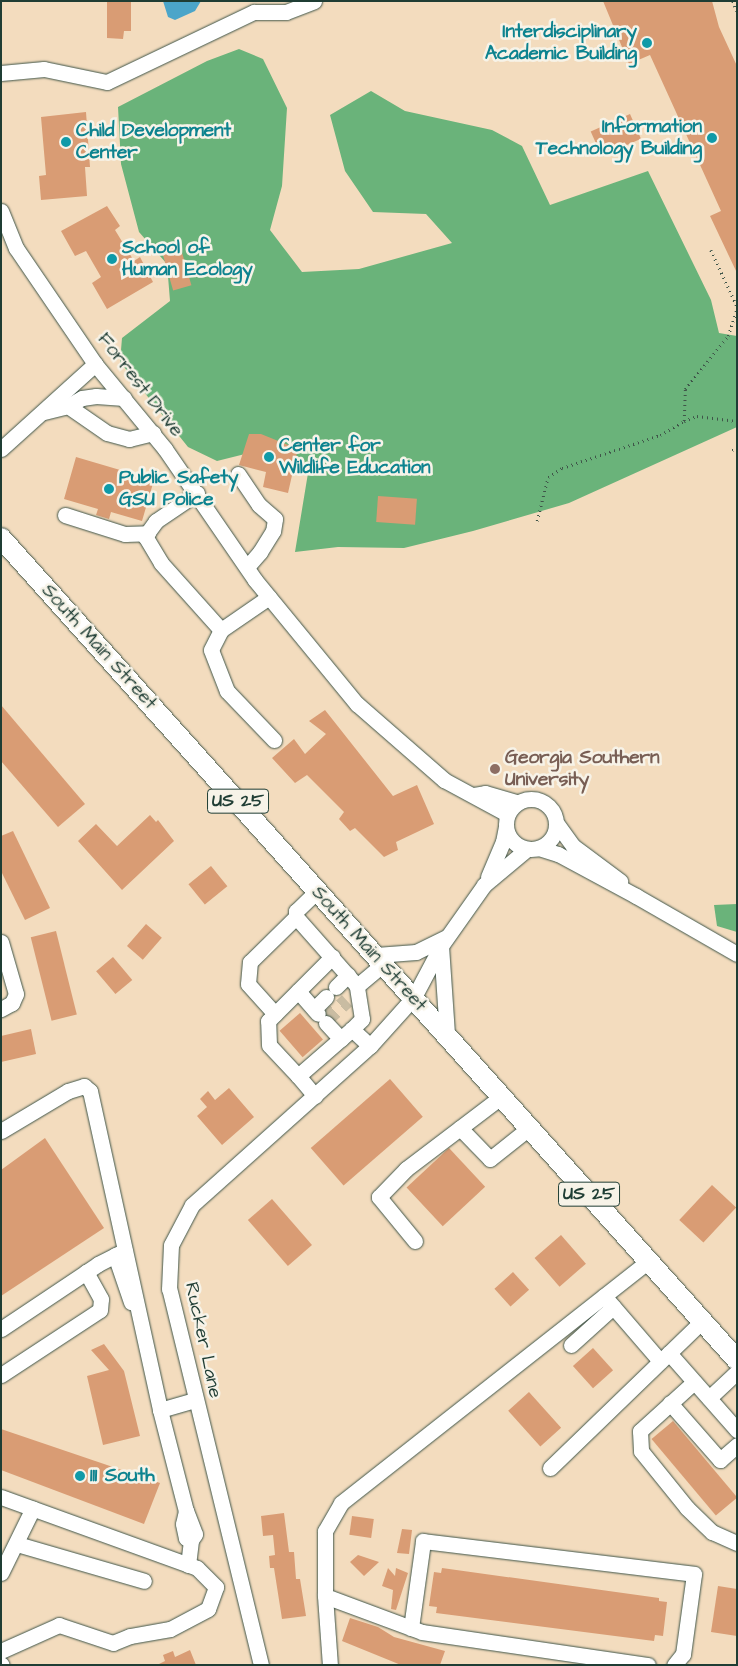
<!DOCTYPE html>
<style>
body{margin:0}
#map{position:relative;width:738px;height:1666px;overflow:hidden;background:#f3dcbe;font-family:"Architects Daughter",sans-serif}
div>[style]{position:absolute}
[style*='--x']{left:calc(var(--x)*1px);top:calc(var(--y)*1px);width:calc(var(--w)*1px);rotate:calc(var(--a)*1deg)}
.forest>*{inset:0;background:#6ab37a}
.water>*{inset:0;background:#4ba5c9}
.building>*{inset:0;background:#d99c74;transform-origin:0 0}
.minor-tunnel>*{height:15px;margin-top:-7.5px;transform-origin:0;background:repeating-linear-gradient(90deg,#c9bca2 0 15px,transparent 0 23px)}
.path>*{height:2.5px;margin-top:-1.25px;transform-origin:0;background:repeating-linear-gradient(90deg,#3f5549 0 1px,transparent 0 5px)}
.roads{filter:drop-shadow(0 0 1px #3f5549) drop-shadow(0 0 1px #3f5549)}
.minor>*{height:15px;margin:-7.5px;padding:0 7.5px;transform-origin:7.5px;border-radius:7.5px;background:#fff}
.minor>.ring{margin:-7.5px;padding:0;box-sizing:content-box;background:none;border:15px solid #fff;border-radius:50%}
.major>*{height:20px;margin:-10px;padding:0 10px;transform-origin:10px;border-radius:10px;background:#fff}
.dots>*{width:14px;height:14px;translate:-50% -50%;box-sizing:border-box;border:2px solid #f7f3e8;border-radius:50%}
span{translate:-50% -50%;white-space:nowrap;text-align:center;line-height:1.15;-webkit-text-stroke:5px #f7f3e8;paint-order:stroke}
.shield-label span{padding:1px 4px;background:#f7f3e8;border:1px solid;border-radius:4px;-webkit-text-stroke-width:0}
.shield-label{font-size:18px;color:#1f3d34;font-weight:700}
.culture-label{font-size:19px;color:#0d838f;font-weight:700}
.right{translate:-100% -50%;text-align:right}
.left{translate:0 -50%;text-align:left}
.street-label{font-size:19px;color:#1f3d34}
.education-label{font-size:19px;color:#785e54;font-weight:700}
.frame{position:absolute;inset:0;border:2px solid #1f3d34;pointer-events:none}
</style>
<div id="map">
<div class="forest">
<i style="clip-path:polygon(239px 49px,263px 59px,287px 108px,282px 186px,270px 230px,302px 272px,359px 269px,452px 243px,426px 214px,373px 212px,345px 171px,330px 115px,371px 91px,405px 111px,492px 130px,522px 146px,550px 205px,648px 171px,711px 300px,719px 333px,737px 336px,737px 427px,569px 503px,473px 531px,404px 548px,338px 547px,295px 552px,309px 467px,245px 454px,217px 461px,188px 447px,120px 362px,122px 338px,170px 301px,167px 264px,139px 232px,121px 164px,118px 107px,207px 61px)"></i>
<i style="clip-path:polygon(737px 904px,737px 932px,717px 926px,714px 905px)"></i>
</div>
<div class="water">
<i style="clip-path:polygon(163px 1px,201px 1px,195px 11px,175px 20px,168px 17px)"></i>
</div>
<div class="building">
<i style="clip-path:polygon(107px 1px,131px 1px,131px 31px,124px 31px,123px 39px,107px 38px)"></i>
<i style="clip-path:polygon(603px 1px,712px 1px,719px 27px,737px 66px,737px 273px,710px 216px,721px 211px,650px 55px,629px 64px)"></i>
<i style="clip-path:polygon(86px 112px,90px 167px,85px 167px,87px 196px,41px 200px,39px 176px,46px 175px,41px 117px)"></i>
<i style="left:630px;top:114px;width:27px;height:43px;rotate:66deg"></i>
<i style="clip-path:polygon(107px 206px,120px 226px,115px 230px,134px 261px,140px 257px,153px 282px,107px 309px,92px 283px,101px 277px,86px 251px,75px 256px,61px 231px)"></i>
<i style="left:179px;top:242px;width:45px;height:19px;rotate:74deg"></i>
<i style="clip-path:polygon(249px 434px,261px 434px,298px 449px,288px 493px,263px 487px,266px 472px,239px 465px)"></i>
<i style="clip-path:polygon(76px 457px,154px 480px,142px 521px,111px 512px,109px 519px,96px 515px,98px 509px,64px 499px)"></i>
<i style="left:378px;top:496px;width:39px;height:26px;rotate:4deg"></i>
<i style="clip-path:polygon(1px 705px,85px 804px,58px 827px,1px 761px)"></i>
<i style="clip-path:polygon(325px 710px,393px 796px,417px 785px,434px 824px,396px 842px,398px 850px,384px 857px,355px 828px,350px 831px,339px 819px,344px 812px,307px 775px,295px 783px,272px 758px,294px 739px,305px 754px,326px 734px,309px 721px)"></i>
<i style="clip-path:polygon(150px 815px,156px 822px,158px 820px,174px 841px,122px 890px,78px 841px,96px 824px,117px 846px)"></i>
<i style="clip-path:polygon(13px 831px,50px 908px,25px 920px,1px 871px,1px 836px)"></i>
<i style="left:211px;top:866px;width:26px;height:29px;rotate:51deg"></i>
<i style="left:146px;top:924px;width:21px;height:29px;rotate:41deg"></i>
<i style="left:56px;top:931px;width:86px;height:26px;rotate:76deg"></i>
<i style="left:113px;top:957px;width:30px;height:22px;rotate:50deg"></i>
<i style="left:300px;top:1013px;width:35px;height:27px;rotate:49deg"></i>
<i style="clip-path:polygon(31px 1029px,36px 1054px,1px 1062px,1px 1036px)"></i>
<i style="left:390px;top:1079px;width:50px;height:105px;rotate:49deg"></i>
<i style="clip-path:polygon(229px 1088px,254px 1117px,222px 1145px,197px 1116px,207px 1107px,200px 1099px,208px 1091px,215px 1100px)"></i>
<i style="clip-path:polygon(45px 1138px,104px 1228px,1px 1296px,1px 1170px)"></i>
<i style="left:449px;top:1148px;width:53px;height:58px;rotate:47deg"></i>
<i style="left:712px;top:1185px;width:33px;height:48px;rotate:43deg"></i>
<i style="left:272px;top:1199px;width:61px;height:32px;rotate:49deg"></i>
<i style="left:561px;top:1235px;width:38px;height:35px;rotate:49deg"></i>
<i style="left:513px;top:1272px;width:24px;height:25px;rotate:48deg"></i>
<i style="clip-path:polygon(104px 1344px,124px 1371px,140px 1436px,103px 1445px,87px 1376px,109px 1370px,91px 1350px)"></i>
<i style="left:593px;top:1348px;width:30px;height:27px;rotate:48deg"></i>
<i style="left:529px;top:1392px;width:48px;height:28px;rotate:48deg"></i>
<i style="left:673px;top:1421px;width:100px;height:28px;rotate:50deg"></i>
<i style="clip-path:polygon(1px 1429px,160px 1483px,144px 1524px,1px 1470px)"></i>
<i style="clip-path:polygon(284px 1513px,289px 1552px,294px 1552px,296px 1579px,300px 1579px,306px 1616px,282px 1619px,274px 1568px,270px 1568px,269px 1556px,275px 1555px,273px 1535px,263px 1536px,261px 1516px)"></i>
<i style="left:352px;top:1516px;width:22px;height:19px;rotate:8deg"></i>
<i style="clip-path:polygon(402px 1529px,412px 1530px,409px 1554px,397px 1553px)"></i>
<i style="clip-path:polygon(358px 1555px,379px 1562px,364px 1576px,350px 1562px)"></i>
<i style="clip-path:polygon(388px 1568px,395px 1576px,396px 1568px,408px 1573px,396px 1610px,391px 1609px,393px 1590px,382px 1586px)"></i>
<i style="clip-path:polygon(442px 1568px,659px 1598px,659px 1601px,667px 1602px,663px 1636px,655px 1635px,654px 1641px,436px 1613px,437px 1607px,429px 1606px,434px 1572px,441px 1573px)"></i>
<i style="clip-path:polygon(718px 1586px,737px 1589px,737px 1636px,711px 1632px)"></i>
<i style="clip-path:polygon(350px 1618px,378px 1627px,394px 1637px,445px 1651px,440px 1665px,401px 1665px,342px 1641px)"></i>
<i style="clip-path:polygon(190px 1650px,196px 1665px,157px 1665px,165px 1661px,163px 1655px,173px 1651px,175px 1657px)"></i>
</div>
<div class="minor-tunnel">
<i style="--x:324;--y:1021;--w:31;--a:-42"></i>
</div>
<div class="path">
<i style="--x:733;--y:1;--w:11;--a:68"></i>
<i style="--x:711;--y:250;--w:62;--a:65.1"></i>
<i style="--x:684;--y:421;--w:14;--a:-21"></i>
<i style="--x:697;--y:416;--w:40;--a:7.1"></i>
<i style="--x:732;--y:450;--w:5;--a:-22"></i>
<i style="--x:537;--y:521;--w:45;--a:-76"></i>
<i style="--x:548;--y:477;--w:17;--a:-33"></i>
<i style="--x:562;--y:468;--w:103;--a:-18.6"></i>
<i style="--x:660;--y:435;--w:28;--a:-30"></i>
<i style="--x:684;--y:421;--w:32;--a:-88"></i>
<i style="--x:685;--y:389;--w:68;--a:-50.9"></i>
<i style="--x:728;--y:336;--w:29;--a:-72"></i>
</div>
<div class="roads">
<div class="minor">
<i style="--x:1;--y:73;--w:43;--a:-5.3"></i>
<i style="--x:44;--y:69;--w:64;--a:11.7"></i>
<i style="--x:107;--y:82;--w:163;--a:-25.5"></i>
<i style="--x:254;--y:12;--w:32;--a:0"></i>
<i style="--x:286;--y:12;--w:30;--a:-21"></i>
<i style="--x:1;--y:211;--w:40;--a:68"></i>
<i style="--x:16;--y:248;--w:140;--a:55.7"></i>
<i style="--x:95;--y:364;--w:110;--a:50.5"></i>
<i style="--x:165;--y:449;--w:159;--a:55.5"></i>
<i style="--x:255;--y:580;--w:161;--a:50.6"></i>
<i style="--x:357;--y:704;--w:116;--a:41.1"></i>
<i style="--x:444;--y:780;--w:72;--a:28.4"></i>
<i style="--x:68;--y:406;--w:16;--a:-30"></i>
<i style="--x:82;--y:398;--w:14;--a:-8"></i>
<i style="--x:96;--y:396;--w:28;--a:4"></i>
<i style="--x:44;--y:412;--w:25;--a:-14"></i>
<i style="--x:68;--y:406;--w:47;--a:34.7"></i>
<i style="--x:107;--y:433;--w:23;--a:15"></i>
<i style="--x:129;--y:439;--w:25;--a:-14"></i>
<i style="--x:1;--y:449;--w:127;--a:-42.1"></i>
<i style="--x:238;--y:474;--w:37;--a:56"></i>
<i style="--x:259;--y:505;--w:21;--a:41"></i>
<i style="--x:275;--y:519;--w:12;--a:99"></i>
<i style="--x:273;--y:531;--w:25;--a:122"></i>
<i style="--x:260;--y:552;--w:20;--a:131"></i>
<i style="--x:197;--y:493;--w:50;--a:145.7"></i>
<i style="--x:156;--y:521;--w:19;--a:126"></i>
<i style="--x:145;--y:536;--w:31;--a:59"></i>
<i style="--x:161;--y:563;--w:90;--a:48.2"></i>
<i style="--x:65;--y:515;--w:63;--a:17.6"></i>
<i style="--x:125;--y:534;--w:23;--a:-2"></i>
<i style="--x:269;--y:597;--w:58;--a:145.5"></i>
<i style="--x:221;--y:630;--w:22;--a:117"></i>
<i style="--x:211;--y:650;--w:44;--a:68.7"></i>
<i style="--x:227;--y:691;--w:68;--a:46.2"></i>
<i style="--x:474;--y:795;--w:11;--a:-10"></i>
<i style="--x:485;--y:793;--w:33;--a:16"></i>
<i class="ring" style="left:506px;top:799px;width:35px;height:35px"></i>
<i style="--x:557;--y:824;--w:27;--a:54"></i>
<i style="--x:573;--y:846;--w:59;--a:36.7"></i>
<i style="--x:539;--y:848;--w:20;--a:18"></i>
<i style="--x:558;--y:854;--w:89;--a:28.3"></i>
<i style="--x:636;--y:896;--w:116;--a:29.9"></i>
<i style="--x:488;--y:877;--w:38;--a:-67"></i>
<i style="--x:503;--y:842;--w:16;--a:-79"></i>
<i style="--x:317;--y:891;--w:29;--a:136"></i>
<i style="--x:296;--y:911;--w:6;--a:90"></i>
<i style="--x:296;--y:917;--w:92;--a:48.5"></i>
<i style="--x:1;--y:942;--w:54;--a:73.9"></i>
<i style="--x:16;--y:994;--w:10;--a:114"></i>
<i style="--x:12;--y:1003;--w:13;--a:151"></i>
<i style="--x:441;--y:946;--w:89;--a:86.1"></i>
<i style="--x:376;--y:955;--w:40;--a:-4.3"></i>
<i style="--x:416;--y:952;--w:34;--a:-26"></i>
<i style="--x:336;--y:987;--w:17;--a:-45"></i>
<i style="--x:298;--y:991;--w:30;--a:49"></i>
<i style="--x:314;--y:1009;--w:17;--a:-45"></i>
<i style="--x:275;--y:1014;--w:40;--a:-132"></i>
<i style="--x:248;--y:984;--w:22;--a:-85"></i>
<i style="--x:250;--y:962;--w:64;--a:-44.4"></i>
<i style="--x:326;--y:1023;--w:22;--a:47"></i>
<i style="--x:370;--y:1046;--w:25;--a:-137"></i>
<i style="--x:352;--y:1029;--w:14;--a:-45"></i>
<i style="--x:362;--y:1019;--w:33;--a:-99"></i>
<i style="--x:357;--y:986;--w:35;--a:-40"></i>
<i style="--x:298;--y:1076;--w:42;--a:-133.1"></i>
<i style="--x:269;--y:1045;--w:24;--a:-92"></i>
<i style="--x:268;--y:1021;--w:91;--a:-45"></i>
<i style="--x:315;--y:1096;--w:26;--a:-130"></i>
<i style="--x:298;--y:1076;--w:72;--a:-41"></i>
<i style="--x:460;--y:1128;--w:43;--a:45.9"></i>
<i style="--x:490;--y:1159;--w:50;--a:-38.5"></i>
<i style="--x:1;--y:1131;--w:78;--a:-30.8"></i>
<i style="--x:68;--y:1091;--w:17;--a:-17"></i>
<i style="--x:84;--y:1086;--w:8;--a:40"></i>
<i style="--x:90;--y:1091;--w:327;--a:77.6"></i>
<i style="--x:160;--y:1410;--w:36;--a:-16"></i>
<i style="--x:415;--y:1241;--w:57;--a:-129.3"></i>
<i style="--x:379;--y:1197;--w:39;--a:-46"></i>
<i style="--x:406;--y:1169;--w:119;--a:-37.2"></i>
<i style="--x:115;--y:1255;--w:50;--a:71.2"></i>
<i style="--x:604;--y:1296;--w:86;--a:49.3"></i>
<i style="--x:1;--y:1329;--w:117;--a:-33.8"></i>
<i style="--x:98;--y:1264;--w:30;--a:-27"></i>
<i style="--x:571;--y:1345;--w:57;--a:-42.1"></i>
<i style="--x:669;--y:1353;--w:103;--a:48.6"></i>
<i style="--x:1;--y:1375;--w:118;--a:-33.3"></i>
<i style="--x:100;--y:1310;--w:11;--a:-85"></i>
<i style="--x:101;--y:1299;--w:31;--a:-119"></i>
<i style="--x:694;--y:1382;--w:73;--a:137.8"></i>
<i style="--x:640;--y:1431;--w:20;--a:87"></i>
<i style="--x:641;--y:1451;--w:73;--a:51.1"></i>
<i style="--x:687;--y:1508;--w:35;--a:44"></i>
<i style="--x:712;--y:1532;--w:27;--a:24"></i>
<i style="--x:709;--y:1398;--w:38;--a:-43"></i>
<i style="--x:670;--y:1403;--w:76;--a:48.7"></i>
<i style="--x:720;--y:1460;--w:23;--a:-41"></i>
<i style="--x:160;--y:1410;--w:104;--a:75.6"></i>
<i style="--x:550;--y:1468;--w:211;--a:-44"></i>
<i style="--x:1;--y:1497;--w:208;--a:19.9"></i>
<i style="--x:197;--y:1568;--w:27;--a:45"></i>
<i style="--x:216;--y:1587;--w:23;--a:110"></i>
<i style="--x:208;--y:1609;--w:43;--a:152.2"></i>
<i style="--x:170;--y:1629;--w:41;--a:170.1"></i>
<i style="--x:130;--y:1636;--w:18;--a:158"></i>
<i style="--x:113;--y:1643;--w:57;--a:-161.6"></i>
<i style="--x:59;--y:1625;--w:64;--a:155.9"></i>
<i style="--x:17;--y:1544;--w:132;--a:16.2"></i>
<i style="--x:188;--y:1565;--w:25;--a:-83"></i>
<i style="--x:191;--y:1540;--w:7;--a:-56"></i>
<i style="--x:195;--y:1534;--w:25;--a:-111"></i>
<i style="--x:186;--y:1511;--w:13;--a:103"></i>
<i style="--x:183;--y:1524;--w:14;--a:78"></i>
<i style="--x:186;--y:1538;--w:5;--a:22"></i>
<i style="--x:1;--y:1573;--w:72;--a:-63.8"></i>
<i style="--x:325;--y:1596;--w:69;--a:85.9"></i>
<i style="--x:411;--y:1628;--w:88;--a:-82.1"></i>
<i style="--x:423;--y:1541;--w:273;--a:6.9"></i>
<i style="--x:694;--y:1574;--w:81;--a:97.8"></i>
<i style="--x:683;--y:1654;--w:14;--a:129"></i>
<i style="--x:1;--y:1664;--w:1;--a:45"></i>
<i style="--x:261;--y:1665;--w:387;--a:-103.7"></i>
<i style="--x:169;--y:1289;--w:44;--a:-87.4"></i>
<i style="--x:171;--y:1245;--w:45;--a:-62.3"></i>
<i style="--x:192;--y:1205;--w:239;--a:-41.8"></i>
<i style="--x:370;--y:1046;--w:66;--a:-48.1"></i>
<i style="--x:414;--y:997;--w:58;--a:-62.1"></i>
<i style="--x:441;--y:946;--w:75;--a:-54.8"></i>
<i style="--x:484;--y:885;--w:56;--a:-39.9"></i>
<i style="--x:648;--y:1665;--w:228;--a:-171.7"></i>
<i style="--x:422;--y:1632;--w:103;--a:-159.6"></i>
<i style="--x:325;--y:1596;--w:65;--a:-90"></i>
<i style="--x:325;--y:1531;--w:32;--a:-60"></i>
<i style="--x:341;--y:1503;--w:392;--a:-38.2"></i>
</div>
<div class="major">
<i style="--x:1;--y:538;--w:1103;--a:48.16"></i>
</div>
</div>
<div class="dots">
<i style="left:647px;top:43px;background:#0f9aa8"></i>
<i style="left:712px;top:138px;background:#0f9aa8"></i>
<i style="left:66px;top:142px;background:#0f9aa8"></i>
<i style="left:112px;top:259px;background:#0f9aa8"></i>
<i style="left:269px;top:457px;background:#0f9aa8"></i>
<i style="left:109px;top:489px;background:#0f9aa8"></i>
<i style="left:495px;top:769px;background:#8d6e63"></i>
<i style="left:80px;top:1476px;background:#0f9aa8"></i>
</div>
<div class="shield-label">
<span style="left:238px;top:801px">US 25</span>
<span style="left:589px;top:1194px">US 25</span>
</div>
<div class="culture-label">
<span class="right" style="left:637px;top:43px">Interdisciplinary<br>Academic Building</span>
<span class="right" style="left:702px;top:138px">Information<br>Technology Building</span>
<span class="left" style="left:76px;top:142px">Child Development<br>Center</span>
<span class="left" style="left:122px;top:259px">School of<br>Human Ecology</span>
<span class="left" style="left:279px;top:457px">Center for<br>Wildlife Education</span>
<span class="left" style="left:119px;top:489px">Public Safety<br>GSU Police</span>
<span class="left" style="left:90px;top:1476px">111 South</span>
</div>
<div class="street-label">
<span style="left:140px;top:385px;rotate:52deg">Forrest Drive</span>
<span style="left:99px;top:647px;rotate:48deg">South Main Street</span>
<span style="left:369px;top:949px;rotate:48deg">South Main Street</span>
<span style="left:203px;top:1340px;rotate:78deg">Rucker Lane</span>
</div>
<div class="education-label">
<span class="left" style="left:505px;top:769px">Georgia Southern<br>University</span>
</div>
<div class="frame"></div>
</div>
